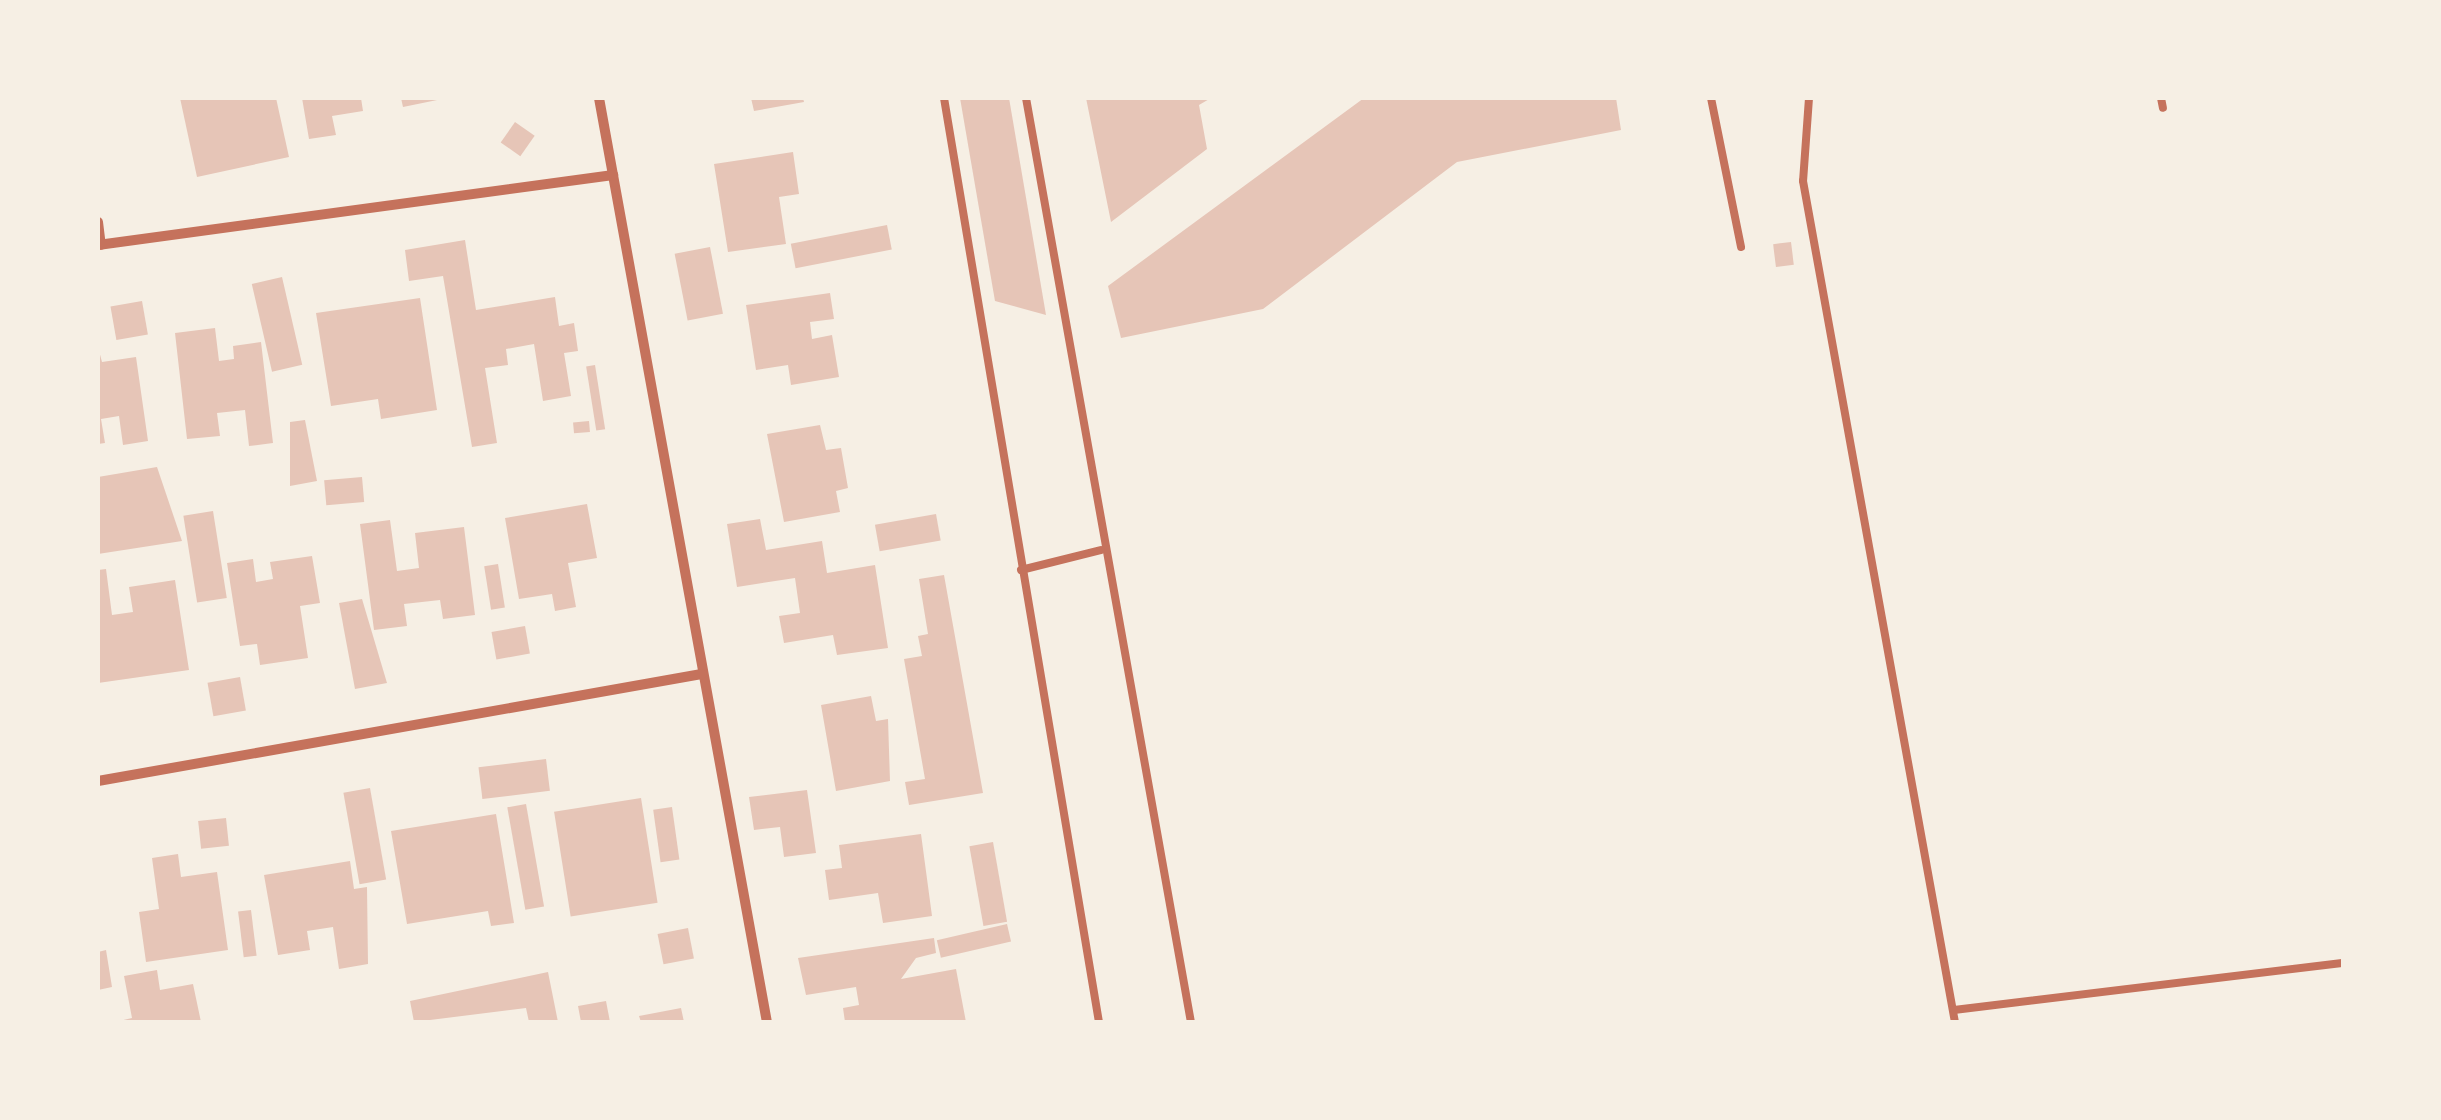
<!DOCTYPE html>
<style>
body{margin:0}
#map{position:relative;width:2441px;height:1120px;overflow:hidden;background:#f6efe4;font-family:Raleway,sans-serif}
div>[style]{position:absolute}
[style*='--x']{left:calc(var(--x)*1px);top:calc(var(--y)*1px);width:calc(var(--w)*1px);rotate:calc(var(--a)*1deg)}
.building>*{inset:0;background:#e6c5b7;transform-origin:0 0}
.service>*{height:8px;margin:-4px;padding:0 4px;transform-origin:4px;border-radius:4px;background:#c5725c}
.minor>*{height:10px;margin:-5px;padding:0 5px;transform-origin:5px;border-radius:5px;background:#c5725c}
span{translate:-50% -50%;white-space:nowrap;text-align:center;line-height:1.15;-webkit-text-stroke:9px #f6efe4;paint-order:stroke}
.frame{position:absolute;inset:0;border:100px solid #f6efe4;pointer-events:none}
</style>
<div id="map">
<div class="building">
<i style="clip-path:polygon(180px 98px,276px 98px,289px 157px,197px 177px)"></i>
<i style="clip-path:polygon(302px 98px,361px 98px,363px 111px,332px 116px,336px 135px,309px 139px)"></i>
<i style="clip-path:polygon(401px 98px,442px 98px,442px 99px,403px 107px)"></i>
<i style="clip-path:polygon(751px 98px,803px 98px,804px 102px,754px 111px)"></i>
<i style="clip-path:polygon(960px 98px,1009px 98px,1046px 315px,995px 301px)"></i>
<i style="clip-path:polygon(1086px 98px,1211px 98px,1199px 105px,1207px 149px,1111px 222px)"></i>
<i style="clip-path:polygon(1364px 98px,1616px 98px,1621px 130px,1457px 162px,1263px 309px,1121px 338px,1108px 286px)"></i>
<i style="left:515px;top:122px;width:24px;height:25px;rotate:35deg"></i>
<i style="clip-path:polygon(793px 152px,799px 194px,779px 197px,786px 244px,728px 252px,714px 164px)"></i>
<i style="left:887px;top:225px;width:25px;height:98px;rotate:79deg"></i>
<i style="clip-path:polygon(465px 240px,476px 310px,555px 297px,559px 326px,574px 323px,578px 351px,564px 353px,571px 396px,543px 401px,534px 344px,506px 349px,508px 365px,485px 368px,497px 443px,472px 447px,443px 276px,409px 281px,405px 250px)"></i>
<i style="left:1791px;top:242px;width:23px;height:18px;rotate:83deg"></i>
<i style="left:710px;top:247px;width:68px;height:36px;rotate:79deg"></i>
<i style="left:282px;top:277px;width:90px;height:31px;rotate:77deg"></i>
<i style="clip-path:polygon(830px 293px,834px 319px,810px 322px,812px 339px,832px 335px,839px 377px,791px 385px,788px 365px,756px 370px,746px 305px)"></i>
<i style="clip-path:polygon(420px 298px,437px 410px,381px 419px,378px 399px,331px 406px,316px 313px)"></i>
<i style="left:142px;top:301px;width:34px;height:32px;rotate:80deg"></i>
<i style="clip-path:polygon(215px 328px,219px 361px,234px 359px,233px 346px,261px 342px,273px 443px,249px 446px,245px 410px,217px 413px,220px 436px,187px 439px,175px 333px)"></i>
<i style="clip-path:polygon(98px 347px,102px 362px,136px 357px,148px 441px,123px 445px,119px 416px,101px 419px,105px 443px,98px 444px)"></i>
<i style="left:595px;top:365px;width:65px;height:9px;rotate:81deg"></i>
<i style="clip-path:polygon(305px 420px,317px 481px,290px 486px,290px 422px)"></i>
<i style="left:589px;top:421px;width:11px;height:16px;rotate:85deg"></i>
<i style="clip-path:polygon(820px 425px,826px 450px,841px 448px,848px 488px,836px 491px,840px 512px,784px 522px,767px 434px)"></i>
<i style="clip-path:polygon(157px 467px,182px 541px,98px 554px,98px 477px)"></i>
<i style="left:362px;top:477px;width:25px;height:38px;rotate:85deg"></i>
<i style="clip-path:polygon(587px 504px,597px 558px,568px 563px,576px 607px,555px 611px,552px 594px,519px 599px,505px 518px)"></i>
<i style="left:213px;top:511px;width:88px;height:30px;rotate:81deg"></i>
<i style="left:936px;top:514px;width:27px;height:62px;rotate:80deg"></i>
<i style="clip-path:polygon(760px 519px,766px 550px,822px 541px,827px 573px,875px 565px,888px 648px,837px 655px,833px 635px,784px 643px,779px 616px,800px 613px,795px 578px,737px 587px,727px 524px)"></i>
<i style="clip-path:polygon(390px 520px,397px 571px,419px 568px,415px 533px,464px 527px,475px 615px,443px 619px,440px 600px,404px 604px,407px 626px,374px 630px,360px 524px)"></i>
<i style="clip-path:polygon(312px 556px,320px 603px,300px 606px,308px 658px,260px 665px,257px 644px,240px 646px,227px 563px,253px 559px,256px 582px,273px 579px,270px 562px)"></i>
<i style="left:498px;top:564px;width:44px;height:14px;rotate:81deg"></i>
<i style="clip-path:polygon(106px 569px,112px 615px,133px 612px,129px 587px,175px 580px,189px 670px,98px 683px,98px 570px)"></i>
<i style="clip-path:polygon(944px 575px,983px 793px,909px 805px,905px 782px,925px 779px,904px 659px,922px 656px,918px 636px,928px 634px,919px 579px)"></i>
<i style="clip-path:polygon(362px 599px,387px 683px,355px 689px,339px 603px)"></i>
<i style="left:525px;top:626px;width:28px;height:34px;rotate:80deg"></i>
<i style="left:240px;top:677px;width:34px;height:33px;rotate:80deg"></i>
<i style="clip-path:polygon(871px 696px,876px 721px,888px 719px,890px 781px,836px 791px,821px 705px)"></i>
<i style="left:546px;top:759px;width:32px;height:68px;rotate:83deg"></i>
<i style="left:370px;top:788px;width:93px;height:27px;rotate:80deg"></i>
<i style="clip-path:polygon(807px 790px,816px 853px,784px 857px,780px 827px,754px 830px,749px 797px)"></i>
<i style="left:641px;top:798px;width:106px;height:88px;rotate:81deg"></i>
<i style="left:526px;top:804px;width:104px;height:19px;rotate:80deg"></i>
<i style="left:672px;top:807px;width:53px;height:19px;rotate:82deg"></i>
<i style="clip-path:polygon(496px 814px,514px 923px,491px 926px,488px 911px,407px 924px,391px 831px)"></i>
<i style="left:226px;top:818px;width:28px;height:28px;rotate:84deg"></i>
<i style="clip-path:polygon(921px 834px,932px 916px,883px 923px,878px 893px,829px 900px,825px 870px,842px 868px,839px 845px)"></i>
<i style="left:993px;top:842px;width:81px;height:24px;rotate:80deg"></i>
<i style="clip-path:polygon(178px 854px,181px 877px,217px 872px,228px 950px,146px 962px,139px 912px,159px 909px,152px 858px)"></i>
<i style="clip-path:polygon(350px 861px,354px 889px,367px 887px,368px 964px,339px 969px,333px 927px,307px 931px,310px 950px,278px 955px,264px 875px)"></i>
<i style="left:251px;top:910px;width:46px;height:13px;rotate:83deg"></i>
<i style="left:1007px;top:924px;width:18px;height:72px;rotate:77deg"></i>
<i style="left:688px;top:928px;width:31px;height:31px;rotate:79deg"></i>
<i style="clip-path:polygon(934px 938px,936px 953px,916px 958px,901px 979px,956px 969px,966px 1022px,845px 1022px,843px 1008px,859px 1005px,856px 987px,806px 995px,798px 958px)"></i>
<i style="clip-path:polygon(106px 950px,112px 987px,98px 990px,98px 952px)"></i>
<i style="clip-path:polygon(157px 970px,160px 990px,193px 984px,201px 1022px,115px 1022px,132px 1018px,124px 976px)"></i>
<i style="clip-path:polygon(548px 972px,558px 1022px,529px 1022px,526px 1008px,414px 1022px,410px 1001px)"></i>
<i style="clip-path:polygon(606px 1001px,610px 1022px,581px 1022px,578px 1006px)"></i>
<i style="clip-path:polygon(681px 1008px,684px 1022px,641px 1022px,639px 1016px)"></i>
</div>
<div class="service">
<i style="--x:944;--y:98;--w:937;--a:80.48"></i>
<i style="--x:1026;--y:98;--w:939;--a:79.88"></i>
<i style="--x:1711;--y:98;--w:152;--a:78.6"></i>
<i style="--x:1809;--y:98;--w:83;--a:94.1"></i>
<i style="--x:1803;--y:181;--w:855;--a:79.76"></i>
<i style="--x:2161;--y:98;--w:10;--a:79"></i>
<i style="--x:1021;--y:570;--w:82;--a:-14"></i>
<i style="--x:1954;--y:1010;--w:393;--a:-6.9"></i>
</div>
<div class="minor">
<i style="--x:599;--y:98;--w:939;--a:79.7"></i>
<i style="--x:98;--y:222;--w:23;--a:83"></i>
<i style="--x:98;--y:245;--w:520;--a:-7.74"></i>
<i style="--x:98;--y:781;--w:613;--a:-10.05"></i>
</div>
<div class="frame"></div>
</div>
